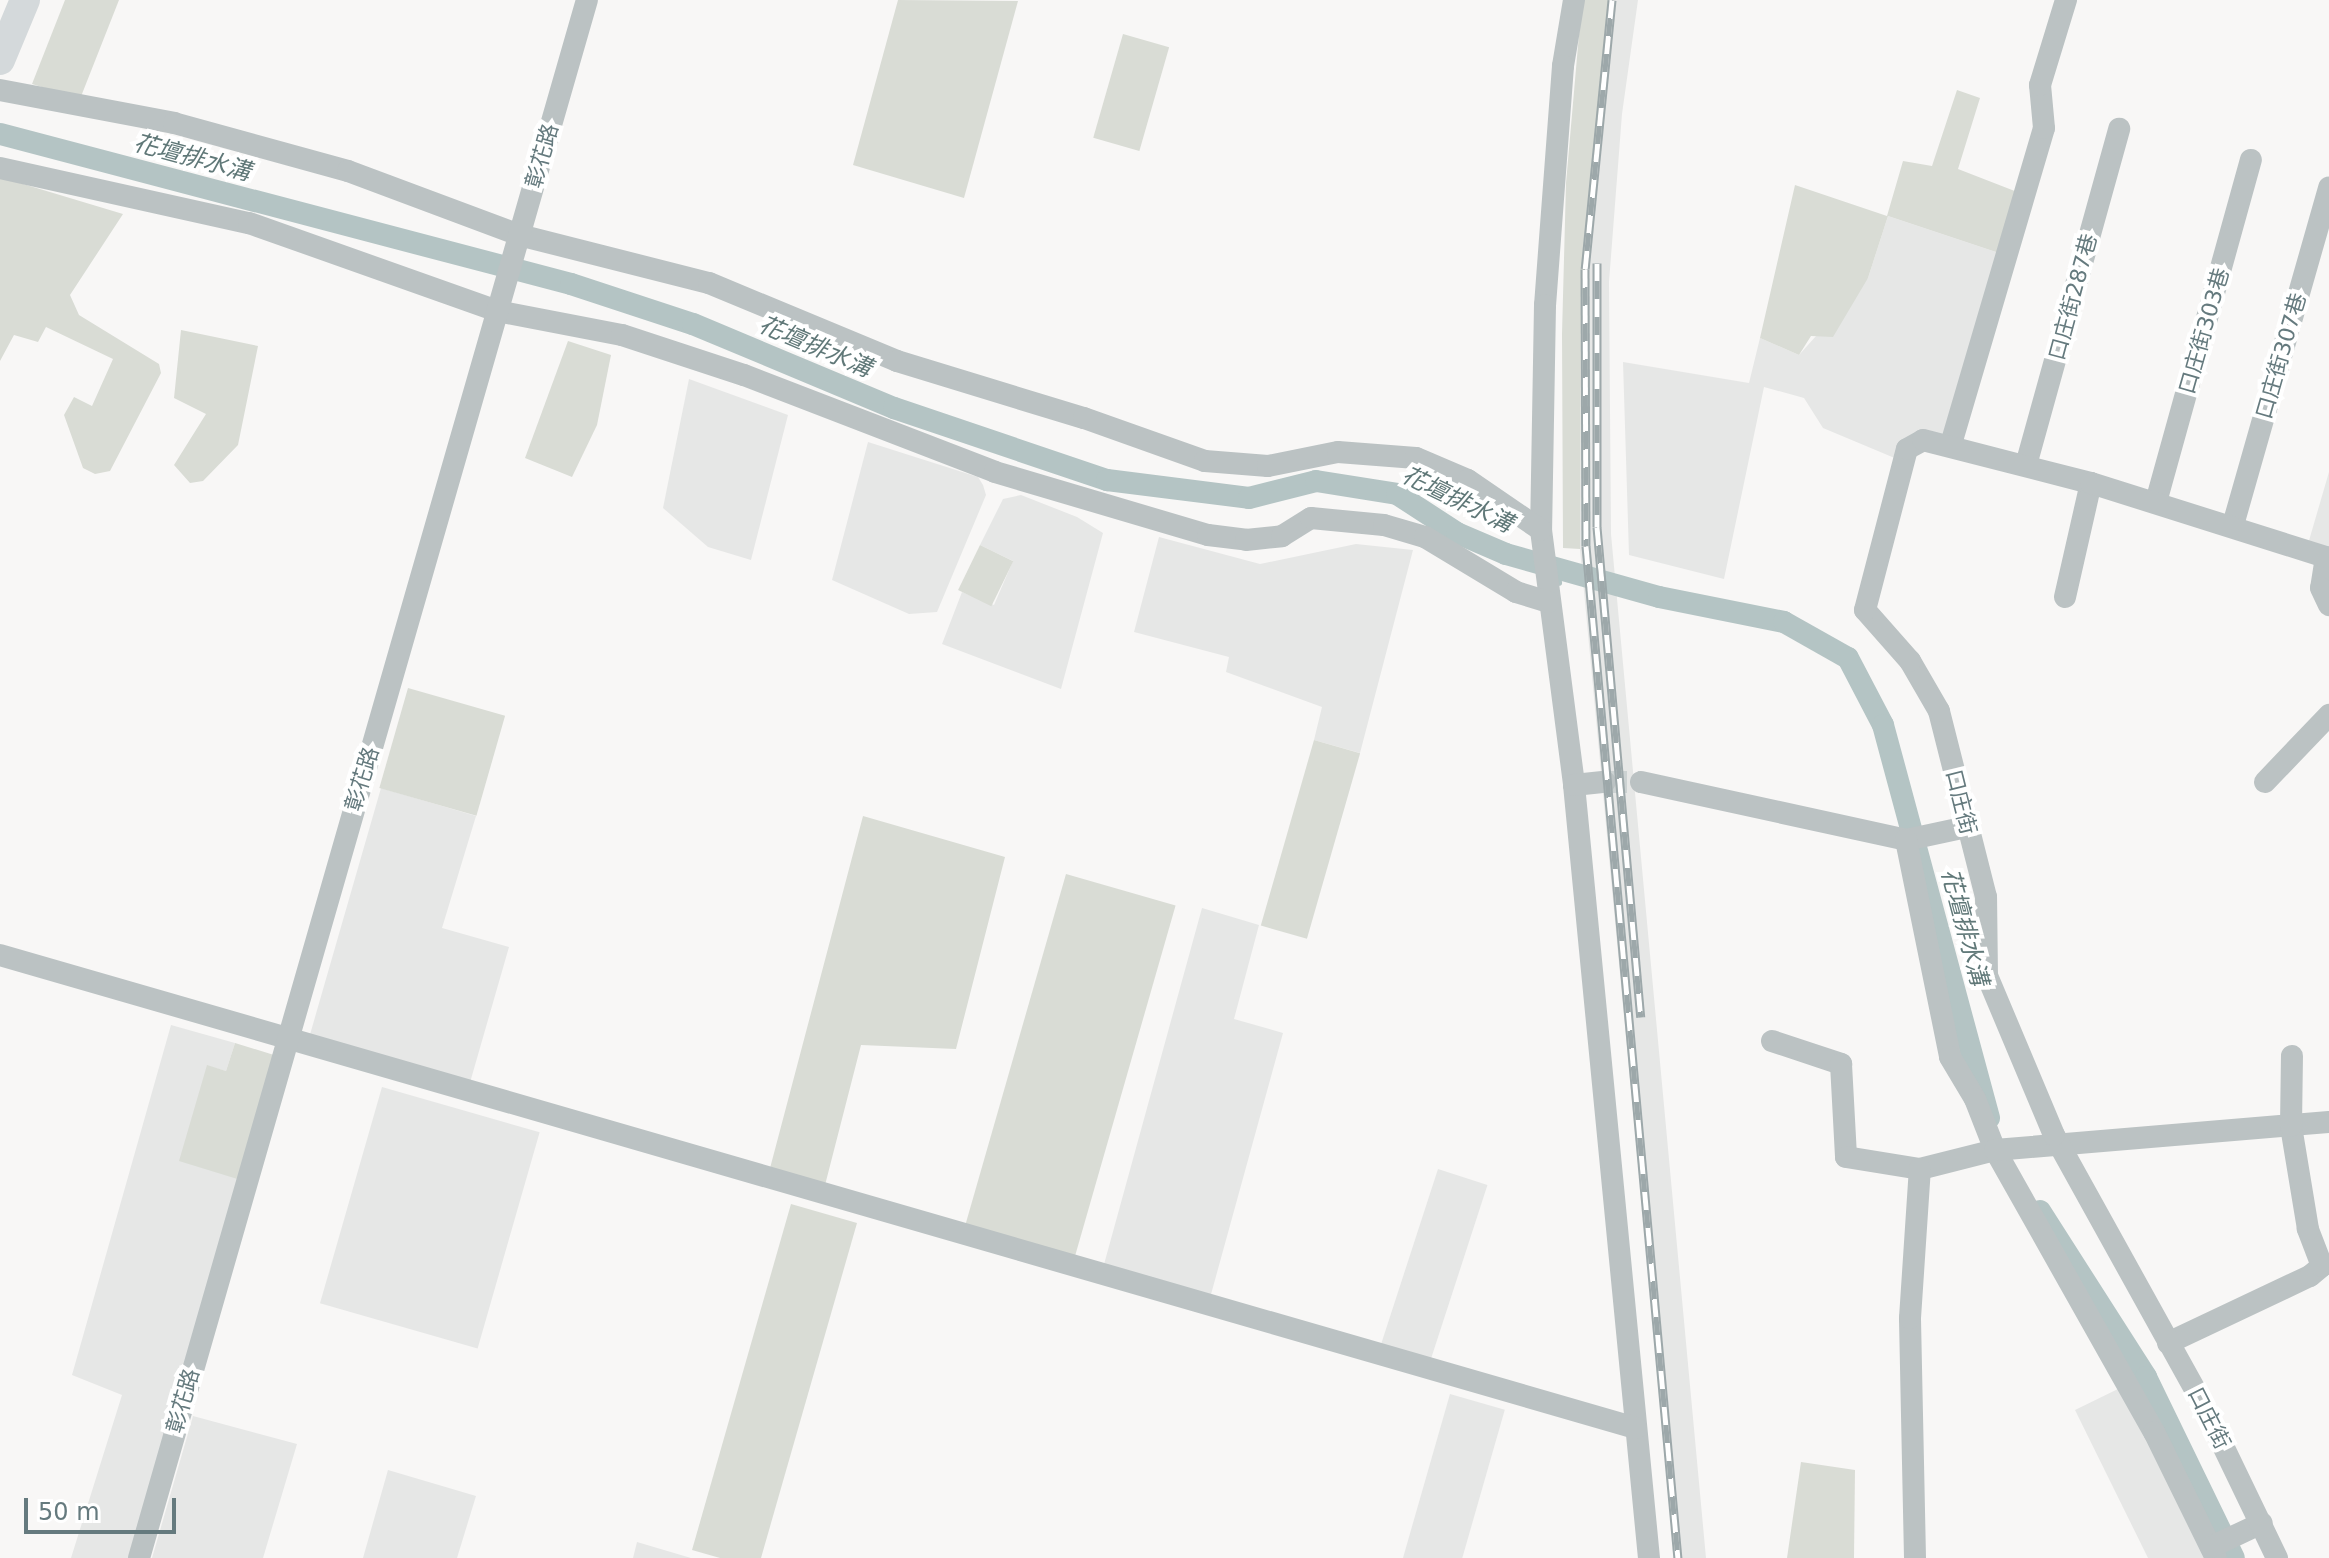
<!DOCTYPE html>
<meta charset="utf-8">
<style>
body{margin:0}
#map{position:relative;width:2329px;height:1558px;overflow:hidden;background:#f8f7f6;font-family:"DejaVu Sans","Noto Sans TC",sans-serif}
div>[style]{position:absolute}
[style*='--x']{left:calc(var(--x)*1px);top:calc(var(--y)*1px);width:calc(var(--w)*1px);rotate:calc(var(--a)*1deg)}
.built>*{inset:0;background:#e6e7e6;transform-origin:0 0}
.green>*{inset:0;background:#d9dcd5;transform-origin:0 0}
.stream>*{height:6px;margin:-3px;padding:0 3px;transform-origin:3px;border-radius:3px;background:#b4c4c4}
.canal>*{height:22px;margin:-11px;padding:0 11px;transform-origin:11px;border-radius:11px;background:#b4c4c4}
.minor-tunnel>*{height:22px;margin-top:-11px;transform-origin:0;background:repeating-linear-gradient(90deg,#ccd2d2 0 22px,transparent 0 33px)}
.minor>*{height:22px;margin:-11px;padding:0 11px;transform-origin:11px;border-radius:11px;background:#bbc2c3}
.highway>*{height:30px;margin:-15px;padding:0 15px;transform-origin:15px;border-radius:15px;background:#d4d9db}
.rail>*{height:9px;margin-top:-4.5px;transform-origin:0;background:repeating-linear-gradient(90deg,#fff 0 18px,#9da8aa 0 36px);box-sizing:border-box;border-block:2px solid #9da8aa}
span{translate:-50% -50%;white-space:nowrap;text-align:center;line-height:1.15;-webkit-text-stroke:8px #fff;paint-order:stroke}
.street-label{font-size:22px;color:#657a7e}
.water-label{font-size:24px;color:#607878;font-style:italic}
.scale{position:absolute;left:24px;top:1498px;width:152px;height:36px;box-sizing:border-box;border:4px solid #657a7e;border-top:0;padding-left:10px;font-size:24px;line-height:28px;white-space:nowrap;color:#657a7e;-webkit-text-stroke:6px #fff;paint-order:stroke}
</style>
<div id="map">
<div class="built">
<i style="clip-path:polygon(1609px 0,1638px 0,1622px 114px,1609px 282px,1611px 534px,1706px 1558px,1675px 1558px,1580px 549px,1581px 315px)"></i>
<i style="clip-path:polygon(1888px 216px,2008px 256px,1956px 441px,1897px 459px,1823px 428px,1804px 398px,1764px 387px,1724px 579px,1629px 555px,1623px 362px,1749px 383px,1760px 338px,1799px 355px,1868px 278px)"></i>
<i style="clip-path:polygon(689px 379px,788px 415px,751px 560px,708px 547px,663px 508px)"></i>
<i style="clip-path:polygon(868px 442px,978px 477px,983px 485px,986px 495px,937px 612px,909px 614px,832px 580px)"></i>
<i style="clip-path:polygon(2329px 472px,2329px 552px,2308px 544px)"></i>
<i style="clip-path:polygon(1021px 495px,1077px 517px,1103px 533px,1061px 689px,942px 644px,962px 592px,994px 605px,1013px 561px,980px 545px,1003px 499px)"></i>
<i style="clip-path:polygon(1159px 537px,1260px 564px,1356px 544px,1413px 550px,1360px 753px,1314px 740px,1322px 707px,1226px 672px,1229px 657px,1134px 632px)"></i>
<i style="clip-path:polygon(381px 788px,476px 816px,442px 928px,509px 947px,469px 1086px,309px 1038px)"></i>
<i style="clip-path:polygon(1202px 908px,1259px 925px,1234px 1019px,1283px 1033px,1210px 1298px,1103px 1268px)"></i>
<i style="clip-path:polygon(171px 1025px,235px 1043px,226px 1071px,207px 1066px,244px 1181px,132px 1558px,71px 1558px,122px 1395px,72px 1375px)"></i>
<i style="left:382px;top:1087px;width:164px;height:225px;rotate:16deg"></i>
<i style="left:1438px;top:1169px;width:52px;height:188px;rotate:18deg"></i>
<i style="clip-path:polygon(2120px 1388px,2212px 1558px,2148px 1558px,2075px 1410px)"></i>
<i style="left:1450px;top:1394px;width:57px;height:171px;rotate:16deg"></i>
<i style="clip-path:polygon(193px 1416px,297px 1444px,263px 1558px,152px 1558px)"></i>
<i style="clip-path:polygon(388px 1470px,476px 1496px,457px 1558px,363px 1558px)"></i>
<i style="clip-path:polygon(637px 1542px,691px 1558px,633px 1558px)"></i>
</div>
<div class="green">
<i style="clip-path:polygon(65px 0,119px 0,80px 99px,32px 84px)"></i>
<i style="clip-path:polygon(898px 0,1018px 1px,964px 198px,853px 165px)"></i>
<i style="clip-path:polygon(1582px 0,1609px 0,1581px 315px,1580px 549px,1563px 548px,1562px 334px,1566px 183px)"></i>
<i style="left:1123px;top:34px;width:48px;height:108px;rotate:16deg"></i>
<i style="clip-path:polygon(1957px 90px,1980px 98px,1958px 169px,2025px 195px,2008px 256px,1888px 216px,1868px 278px,1833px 337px,1811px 336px,1799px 355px,1760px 338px,1795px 185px,1887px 216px,1903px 161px,1932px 166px)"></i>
<i style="clip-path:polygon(0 177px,123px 214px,70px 295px,79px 315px,159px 364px,161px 373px,110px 471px,95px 474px,83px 468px,64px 415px,74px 397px,92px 406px,113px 359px,46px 327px,38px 342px,14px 335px,0 361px)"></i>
<i style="clip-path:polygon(181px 330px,258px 346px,238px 445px,203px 481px,190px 483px,174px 465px,206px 414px,174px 398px)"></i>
<i style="clip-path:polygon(568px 341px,611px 355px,597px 425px,572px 477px,525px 458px)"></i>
<i style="left:980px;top:545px;width:37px;height:50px;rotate:26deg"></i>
<i style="left:408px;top:688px;width:101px;height:104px;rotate:16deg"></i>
<i style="left:1314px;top:740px;width:48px;height:193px;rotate:16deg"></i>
<i style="clip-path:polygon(863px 816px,1005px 857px,956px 1049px,861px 1045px,824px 1189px,769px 1172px)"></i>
<i style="left:1066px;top:874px;width:114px;height:365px;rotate:16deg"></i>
<i style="clip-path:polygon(235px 1043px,274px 1055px,244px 1181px,179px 1161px,207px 1065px,226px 1071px)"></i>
<i style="clip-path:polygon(791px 1204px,857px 1223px,761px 1558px,720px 1558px,692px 1550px)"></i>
<i style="clip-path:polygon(1801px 1462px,1855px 1470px,1854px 1558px,1787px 1558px)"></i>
</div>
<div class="stream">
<i style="--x:1557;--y:568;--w:15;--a:82"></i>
</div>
<div class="canal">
<i style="--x:0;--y:134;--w:590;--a:14.72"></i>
<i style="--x:571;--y:284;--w:128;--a:18.2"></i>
<i style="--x:693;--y:324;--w:218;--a:22.7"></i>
<i style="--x:894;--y:408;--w:225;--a:18.7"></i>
<i style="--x:1107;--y:480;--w:143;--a:7.2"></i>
<i style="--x:1249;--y:498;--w:69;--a:-14.2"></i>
<i style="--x:1316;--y:481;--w:82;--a:9.1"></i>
<i style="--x:1397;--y:494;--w:72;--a:33"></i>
<i style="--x:1457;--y:533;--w:53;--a:23.2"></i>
<i style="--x:1506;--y:554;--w:159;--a:15.7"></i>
<i style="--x:1659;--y:597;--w:127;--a:11.3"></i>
<i style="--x:1784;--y:622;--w:73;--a:29.4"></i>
<i style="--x:1848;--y:658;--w:76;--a:62.4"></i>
<i style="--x:1883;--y:725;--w:407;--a:74.9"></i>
<i style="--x:2040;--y:1211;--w:197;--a:57.4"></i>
<i style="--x:2146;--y:1377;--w:201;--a:64.1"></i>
</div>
<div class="minor-tunnel">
<i style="--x:1605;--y:782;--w:36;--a:0"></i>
</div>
<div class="minor">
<i style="--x:1574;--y:0;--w:67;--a:99.5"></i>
<i style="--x:1563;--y:66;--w:240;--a:94.3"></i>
<i style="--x:1545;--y:305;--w:225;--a:91"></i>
<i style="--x:1541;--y:530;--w:257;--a:82.6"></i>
<i style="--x:1574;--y:785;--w:777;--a:84.46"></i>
<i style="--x:0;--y:90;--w:177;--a:10.7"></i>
<i style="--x:174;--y:123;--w:180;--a:15.4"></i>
<i style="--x:348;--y:171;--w:183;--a:20.5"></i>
<i style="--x:519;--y:235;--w:196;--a:14.2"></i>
<i style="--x:709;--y:283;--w:204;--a:22.5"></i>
<i style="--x:897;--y:361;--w:195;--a:17"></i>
<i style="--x:1084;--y:418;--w:128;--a:19.6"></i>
<i style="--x:1205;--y:461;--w:63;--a:4.5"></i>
<i style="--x:1268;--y:466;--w:71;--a:-11.3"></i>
<i style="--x:1338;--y:452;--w:78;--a:4.4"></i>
<i style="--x:1416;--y:458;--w:56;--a:22.9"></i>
<i style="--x:1468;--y:480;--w:88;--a:34.4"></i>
<i style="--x:0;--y:168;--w:255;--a:12.5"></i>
<i style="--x:249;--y:223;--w:263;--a:19.5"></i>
<i style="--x:497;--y:311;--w:127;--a:10.9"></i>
<i style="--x:622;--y:335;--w:128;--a:18.2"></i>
<i style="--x:744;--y:375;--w:269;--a:21.1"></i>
<i style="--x:995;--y:472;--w:222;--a:16.5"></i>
<i style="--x:1208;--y:535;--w:38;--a:7"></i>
<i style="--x:1246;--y:540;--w:36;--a:-6"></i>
<i style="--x:1282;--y:536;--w:34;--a:-32"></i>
<i style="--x:1311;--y:518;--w:73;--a:5.5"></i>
<i style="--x:1384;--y:525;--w:43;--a:16.3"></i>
<i style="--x:1425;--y:537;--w:106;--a:31.1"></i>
<i style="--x:1516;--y:592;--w:34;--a:17"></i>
<i style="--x:1951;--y:444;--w:329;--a:-73.6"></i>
<i style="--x:2044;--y:128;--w:43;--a:-95.3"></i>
<i style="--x:2040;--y:85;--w:89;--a:-73"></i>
<i style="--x:2026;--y:465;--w:349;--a:-74.5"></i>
<i style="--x:2156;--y:502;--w:355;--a:-74.5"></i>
<i style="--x:2233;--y:525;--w:351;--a:-74.1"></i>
<i style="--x:2326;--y:557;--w:31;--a:99"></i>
<i style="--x:2321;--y:588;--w:19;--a:65"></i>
<i style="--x:2065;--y:597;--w:117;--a:-77.2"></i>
<i style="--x:1641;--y:782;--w:271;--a:12.3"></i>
<i style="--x:1906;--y:840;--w:62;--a:-12"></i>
<i style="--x:2265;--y:782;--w:93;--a:-46.3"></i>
<i style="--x:1574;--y:785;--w:31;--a:-6"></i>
<i style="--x:1906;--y:840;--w:221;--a:78.5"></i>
<i style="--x:1950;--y:1057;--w:49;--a:59.2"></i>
<i style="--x:1975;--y:1099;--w:55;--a:68.6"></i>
<i style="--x:1995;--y:1150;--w:324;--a:60.6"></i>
<i style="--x:2154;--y:1432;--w:140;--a:63.8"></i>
<i style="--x:0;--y:955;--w:1703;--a:16.13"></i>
<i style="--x:1772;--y:1041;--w:73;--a:18.4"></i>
<i style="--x:1841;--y:1064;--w:93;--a:86.9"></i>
<i style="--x:1846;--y:1157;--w:75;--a:9.2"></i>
<i style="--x:1920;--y:1169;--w:77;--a:-14.2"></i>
<i style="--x:1995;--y:1150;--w:335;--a:-4.8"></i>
<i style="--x:2168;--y:1343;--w:157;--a:-25.3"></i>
<i style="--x:2310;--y:1276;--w:16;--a:-40"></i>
<i style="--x:2322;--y:1266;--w:40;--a:-111"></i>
<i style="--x:2308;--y:1229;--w:104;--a:-99.4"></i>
<i style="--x:2291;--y:1126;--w:70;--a:-89.2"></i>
<i style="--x:2211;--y:1547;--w:56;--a:-25.2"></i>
<i style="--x:139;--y:1558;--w:1621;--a:-73.96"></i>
<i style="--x:1915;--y:1558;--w:240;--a:-91.2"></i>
<i style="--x:1910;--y:1318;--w:149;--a:-86.2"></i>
<i style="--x:2277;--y:1558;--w:171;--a:-115.7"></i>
<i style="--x:2203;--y:1404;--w:308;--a:-119"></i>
<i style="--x:2054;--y:1135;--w:173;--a:-112.8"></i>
<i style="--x:1987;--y:976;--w:79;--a:-90.7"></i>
<i style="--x:1986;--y:897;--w:192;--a:-104.2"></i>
<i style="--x:1939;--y:711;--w:58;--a:-120.1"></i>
<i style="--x:1910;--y:661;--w:68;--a:-131.4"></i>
<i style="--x:1865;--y:610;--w:166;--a:-75.4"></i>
<i style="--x:1907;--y:449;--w:18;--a:-29"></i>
<i style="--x:1923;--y:440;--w:173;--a:14.4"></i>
<i style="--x:2091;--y:483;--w:250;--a:17.5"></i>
</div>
<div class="highway">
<i style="--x:0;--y:60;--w:65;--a:-67.4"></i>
</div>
<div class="rail">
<i style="--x:1612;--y:0;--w:270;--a:95.7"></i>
<i style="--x:1585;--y:269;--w:277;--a:89.8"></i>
<i style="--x:1586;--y:546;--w:1016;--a:84.81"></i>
<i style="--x:1597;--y:263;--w:264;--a:90"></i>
<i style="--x:1597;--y:527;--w:492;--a:84.9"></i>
</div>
<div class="street-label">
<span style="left:542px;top:156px;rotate:-74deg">彰花路</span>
<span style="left:2073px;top:297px;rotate:-75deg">口庄街287巷</span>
<span style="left:2204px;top:331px;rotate:-74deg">口庄街303巷</span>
<span style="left:2281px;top:356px;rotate:-74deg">口庄街307巷</span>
<span style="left:362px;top:779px;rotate:-73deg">彰花路</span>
<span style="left:1961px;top:802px;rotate:76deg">口庄街</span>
<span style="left:183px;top:1401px;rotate:-74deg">彰花路</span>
<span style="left:2209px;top:1418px;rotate:63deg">口庄街</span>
</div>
<div class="water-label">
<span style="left:192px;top:158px;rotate:15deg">花壇排水溝</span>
<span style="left:815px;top:347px;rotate:23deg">花壇排水溝</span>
<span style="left:1457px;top:500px;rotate:26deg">花壇排水溝</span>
<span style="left:1964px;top:927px;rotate:75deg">花壇排水溝</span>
</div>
<div class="scale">50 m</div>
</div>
